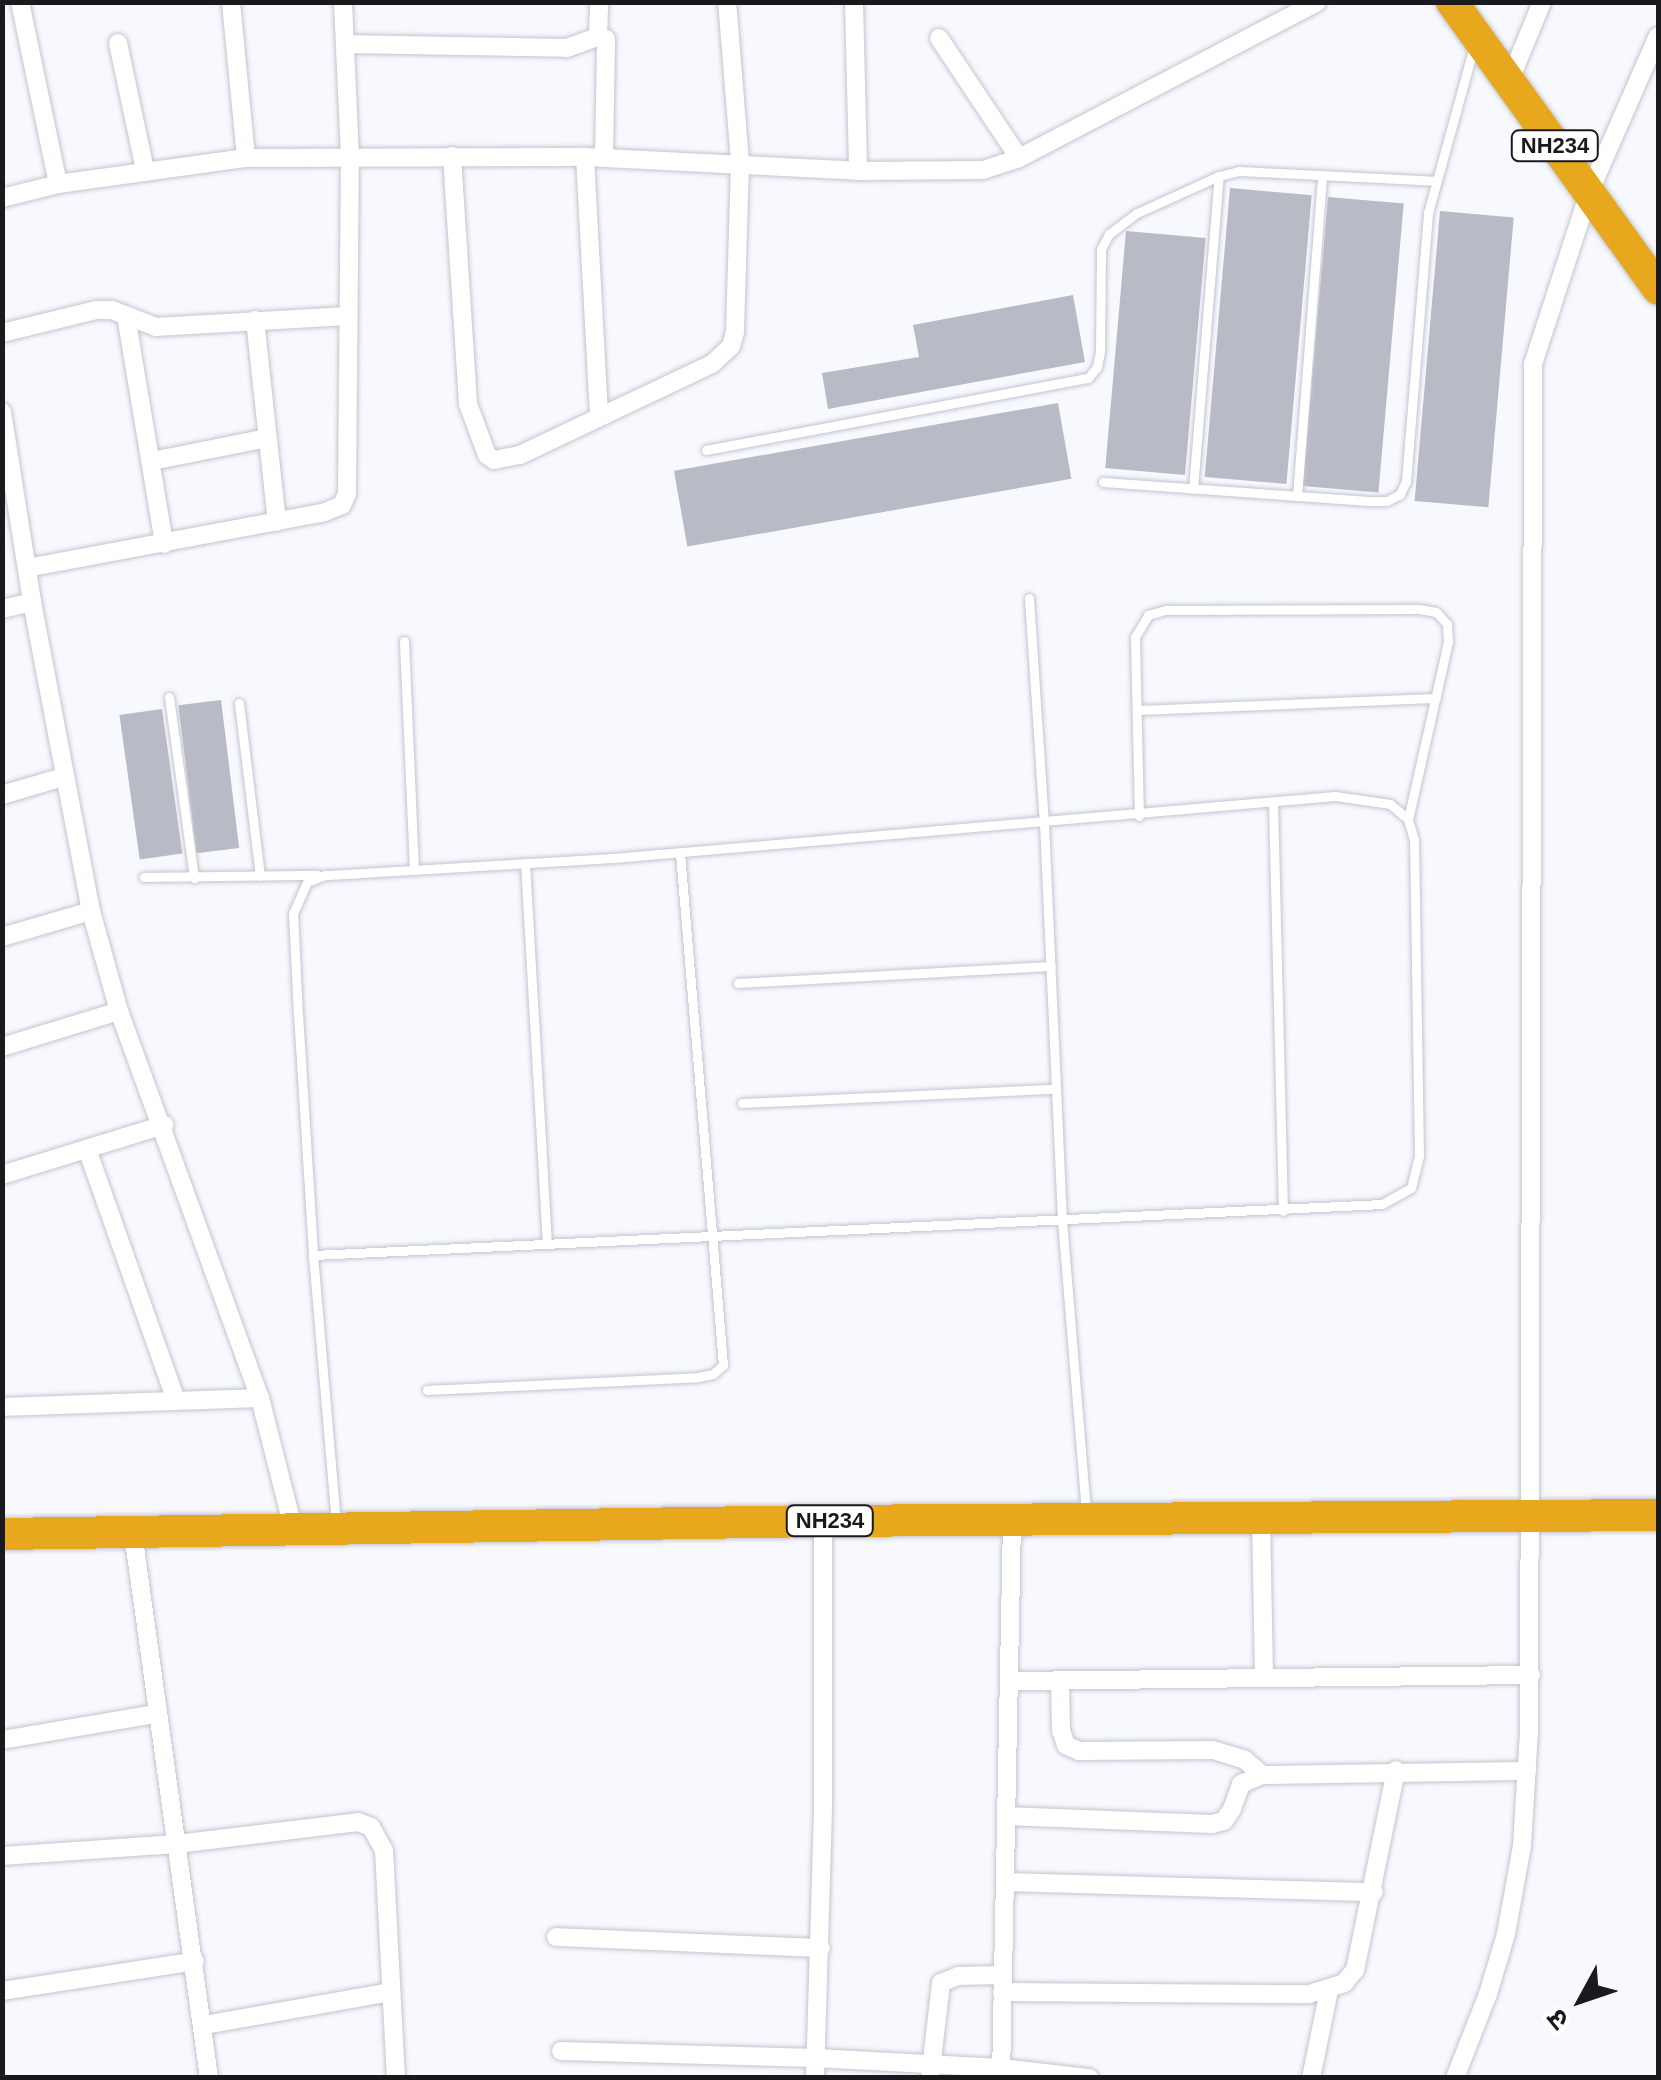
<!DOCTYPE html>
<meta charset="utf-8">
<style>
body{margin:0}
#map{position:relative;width:1661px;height:2080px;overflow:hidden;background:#f8f9fe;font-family:Arial,"Noto Sans Devanagari",sans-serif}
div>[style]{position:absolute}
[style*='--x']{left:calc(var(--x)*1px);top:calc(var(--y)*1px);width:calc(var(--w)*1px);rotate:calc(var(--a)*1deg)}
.building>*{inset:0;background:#b8bac5;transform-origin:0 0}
.roads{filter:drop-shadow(0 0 2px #c3c4d0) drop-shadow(0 0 2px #c3c4d0)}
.lane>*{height:9px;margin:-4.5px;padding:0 4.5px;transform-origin:4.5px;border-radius:4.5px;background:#fff}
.street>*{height:18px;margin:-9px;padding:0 9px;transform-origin:9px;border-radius:9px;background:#fff}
.highway>*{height:32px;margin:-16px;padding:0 16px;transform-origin:16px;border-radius:16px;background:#e8a81d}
span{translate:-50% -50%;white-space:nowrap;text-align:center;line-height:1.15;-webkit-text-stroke:8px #fff;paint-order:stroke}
.shield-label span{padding:2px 8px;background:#fff;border:2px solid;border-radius:8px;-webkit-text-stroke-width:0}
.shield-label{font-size:22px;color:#191a1e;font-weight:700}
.frame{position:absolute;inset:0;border:5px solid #191a1e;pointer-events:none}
.north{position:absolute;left:1531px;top:1950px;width:100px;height:100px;-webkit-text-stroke:8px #fff;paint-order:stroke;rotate:230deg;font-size:28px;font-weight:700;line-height:40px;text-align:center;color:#191a1e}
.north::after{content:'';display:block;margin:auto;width:35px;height:45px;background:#191a1e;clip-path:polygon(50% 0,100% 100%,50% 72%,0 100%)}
</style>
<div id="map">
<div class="building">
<i style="left:1230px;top:188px;width:82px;height:290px;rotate:5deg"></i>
<i style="left:1328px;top:197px;width:76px;height:290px;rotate:5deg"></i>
<i style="left:1440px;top:211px;width:74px;height:291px;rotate:5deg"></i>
<i style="left:1126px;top:231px;width:80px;height:238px;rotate:5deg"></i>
<i style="clip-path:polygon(1073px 295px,1085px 362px,828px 409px,822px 373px,919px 357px,913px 325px)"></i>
<i style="left:1058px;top:403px;width:77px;height:390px;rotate:80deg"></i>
<i style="left:221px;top:700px;width:149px;height:43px;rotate:83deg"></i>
<i style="left:162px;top:709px;width:146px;height:43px;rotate:82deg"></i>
</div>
<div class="roads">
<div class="lane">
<i style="--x:706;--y:450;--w:389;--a:-10.7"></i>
<i style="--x:1088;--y:378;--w:14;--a:-51"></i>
<i style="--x:1097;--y:367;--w:16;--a:-79"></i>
<i style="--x:1100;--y:351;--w:102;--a:-89.4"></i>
<i style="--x:1101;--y:249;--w:17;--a:-62"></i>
<i style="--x:1109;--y:234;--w:35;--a:-37"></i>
<i style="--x:1137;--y:213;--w:90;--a:-24.3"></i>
<i style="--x:1219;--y:176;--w:21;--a:-14"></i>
<i style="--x:1239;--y:171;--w:195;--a:2.9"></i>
<i style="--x:1103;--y:482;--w:266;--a:4.1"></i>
<i style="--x:1368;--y:501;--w:19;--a:0"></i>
<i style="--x:1387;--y:501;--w:15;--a:-28"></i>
<i style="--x:1400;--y:494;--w:14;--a:-65"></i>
<i style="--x:1406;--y:481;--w:269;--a:-85.3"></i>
<i style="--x:1428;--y:213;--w:169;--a:-74.6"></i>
<i style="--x:1193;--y:489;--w:314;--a:-85.3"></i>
<i style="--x:1297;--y:496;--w:322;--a:-85.5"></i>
<i style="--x:1029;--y:598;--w:226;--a:86.2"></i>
<i style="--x:1044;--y:824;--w:396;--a:87.4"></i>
<i style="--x:1062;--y:1220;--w:291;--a:85.3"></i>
<i style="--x:404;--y:641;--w:229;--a:87.5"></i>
<i style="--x:169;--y:697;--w:183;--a:82.1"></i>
<i style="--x:239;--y:703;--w:174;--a:83.1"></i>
<i style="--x:1137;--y:710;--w:299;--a:-2.3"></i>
<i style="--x:1273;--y:802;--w:409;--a:88.6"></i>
<i style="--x:1139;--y:816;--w:179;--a:-91.3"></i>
<i style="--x:1135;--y:637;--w:26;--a:-59"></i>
<i style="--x:1148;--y:615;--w:19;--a:-16"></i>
<i style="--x:1166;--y:610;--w:253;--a:-0.2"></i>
<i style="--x:1419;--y:609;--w:17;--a:10"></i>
<i style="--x:1436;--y:612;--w:16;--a:47"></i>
<i style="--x:1447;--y:624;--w:18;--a:87"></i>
<i style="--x:1448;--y:642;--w:181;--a:102.7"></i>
<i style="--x:525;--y:863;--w:380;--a:86.7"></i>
<i style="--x:144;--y:877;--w:173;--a:-0.7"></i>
<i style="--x:738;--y:983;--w:313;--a:-3.1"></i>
<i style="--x:742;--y:1103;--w:314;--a:-2.6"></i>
<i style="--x:313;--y:1255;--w:1070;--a:-2.73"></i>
<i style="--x:1382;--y:1204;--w:33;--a:-29"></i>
<i style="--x:1411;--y:1188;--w:33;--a:-76"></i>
<i style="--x:1419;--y:1156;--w:316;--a:-90.9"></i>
<i style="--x:1414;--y:840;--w:22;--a:-106"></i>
<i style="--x:1408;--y:819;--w:23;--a:-140"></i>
<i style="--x:1390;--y:804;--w:56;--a:-171.7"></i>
<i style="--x:1335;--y:796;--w:725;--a:175.09"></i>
<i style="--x:613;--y:858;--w:289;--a:176.6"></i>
<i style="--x:325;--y:875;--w:19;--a:159"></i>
<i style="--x:307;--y:882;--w:34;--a:114"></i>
<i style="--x:293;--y:913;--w:101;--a:87.2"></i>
<i style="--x:298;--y:1014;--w:241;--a:86.4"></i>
<i style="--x:313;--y:1255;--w:269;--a:85.1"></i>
<i style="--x:427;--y:1390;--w:271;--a:-2.7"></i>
<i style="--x:698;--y:1377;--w:15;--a:-11"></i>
<i style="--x:713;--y:1374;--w:13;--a:-42"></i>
<i style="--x:723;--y:1365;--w:514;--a:-94.8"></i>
</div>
<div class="street">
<i style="--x:20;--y:2;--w:186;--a:78.2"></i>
<i style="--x:231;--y:2;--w:157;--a:84.5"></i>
<i style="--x:854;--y:2;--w:169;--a:88.6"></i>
<i style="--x:939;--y:38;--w:144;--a:56.3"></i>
<i style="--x:118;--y:43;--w:130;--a:78"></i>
<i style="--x:345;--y:44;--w:222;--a:1"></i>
<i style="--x:567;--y:48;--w:33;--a:-20"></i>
<i style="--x:598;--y:37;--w:35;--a:-88"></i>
<i style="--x:1509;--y:82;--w:87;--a:-67.6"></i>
<i style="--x:452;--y:156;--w:249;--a:86.3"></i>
<i style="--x:468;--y:404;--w:54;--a:69.6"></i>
<i style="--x:487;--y:455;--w:9;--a:36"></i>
<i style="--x:494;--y:460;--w:26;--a:-11"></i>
<i style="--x:520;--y:455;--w:212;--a:-25.4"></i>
<i style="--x:712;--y:364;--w:26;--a:-43"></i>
<i style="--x:731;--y:346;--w:15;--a:-74"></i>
<i style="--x:735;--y:332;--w:170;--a:-88.3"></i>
<i style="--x:740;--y:162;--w:161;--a:-94.6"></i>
<i style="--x:585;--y:157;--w:259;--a:86.9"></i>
<i style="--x:604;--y:158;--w:119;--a:-89"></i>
<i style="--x:2;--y:198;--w:58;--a:-14"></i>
<i style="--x:58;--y:184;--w:190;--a:-7.9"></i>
<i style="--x:246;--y:158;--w:339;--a:-0.2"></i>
<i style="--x:585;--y:157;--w:273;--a:2.9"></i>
<i style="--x:858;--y:171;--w:125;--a:-0.5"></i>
<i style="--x:983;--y:170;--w:38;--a:-18"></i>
<i style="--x:1019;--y:158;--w:336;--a:-27.6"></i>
<i style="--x:126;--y:316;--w:231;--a:80.5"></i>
<i style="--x:255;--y:320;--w:203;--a:83.8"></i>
<i style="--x:2;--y:333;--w:97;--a:-13.7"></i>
<i style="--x:96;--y:310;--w:16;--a:0"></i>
<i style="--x:112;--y:310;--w:47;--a:21.1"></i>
<i style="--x:156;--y:327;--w:192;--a:-3.3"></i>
<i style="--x:2;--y:412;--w:192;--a:81"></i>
<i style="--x:32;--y:602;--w:315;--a:79.2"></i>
<i style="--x:91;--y:911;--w:104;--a:74.4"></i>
<i style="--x:119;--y:1011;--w:412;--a:70"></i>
<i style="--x:260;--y:1398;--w:137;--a:75.7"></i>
<i style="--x:152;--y:461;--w:117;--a:-11.3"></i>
<i style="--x:27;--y:568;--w:303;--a:-10.6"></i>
<i style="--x:325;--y:512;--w:18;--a:-22"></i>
<i style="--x:342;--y:505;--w:12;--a:-66"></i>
<i style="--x:347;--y:494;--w:337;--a:-89.5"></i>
<i style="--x:350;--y:157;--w:155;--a:-92.6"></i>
<i style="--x:2;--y:609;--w:31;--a:-13"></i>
<i style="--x:2;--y:795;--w:64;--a:-16.4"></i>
<i style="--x:2;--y:937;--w:93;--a:-16.3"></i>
<i style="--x:2;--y:1047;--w:122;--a:-17.1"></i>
<i style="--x:87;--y:1149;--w:266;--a:70.5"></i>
<i style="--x:2;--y:1175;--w:170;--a:-17.2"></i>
<i style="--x:2;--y:1407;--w:258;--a:-2"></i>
<i style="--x:1261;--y:1518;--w:158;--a:88.9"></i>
<i style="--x:133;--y:1533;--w:550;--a:82.06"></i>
<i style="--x:1060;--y:1680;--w:50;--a:88.9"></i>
<i style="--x:1061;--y:1730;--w:16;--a:72"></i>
<i style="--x:1066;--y:1745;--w:14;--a:25"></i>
<i style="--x:1079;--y:1751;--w:134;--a:-0.4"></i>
<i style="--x:1213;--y:1750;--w:34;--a:17"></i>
<i style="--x:1245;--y:1760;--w:23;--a:41"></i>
<i style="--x:1011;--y:1681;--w:520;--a:-0.66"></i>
<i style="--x:2;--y:1740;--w:156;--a:-9.6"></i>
<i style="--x:1006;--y:1816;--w:206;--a:2.2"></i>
<i style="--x:1212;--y:1824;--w:12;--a:-14"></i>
<i style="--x:1224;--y:1821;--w:14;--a:-56"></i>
<i style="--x:1232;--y:1809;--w:27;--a:-70"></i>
<i style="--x:1241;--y:1784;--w:23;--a:-23"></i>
<i style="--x:1262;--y:1775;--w:265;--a:-0.9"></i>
<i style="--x:2;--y:1856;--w:175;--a:-3.9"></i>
<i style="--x:177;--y:1844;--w:182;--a:-6.9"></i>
<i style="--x:358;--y:1822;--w:14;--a:21"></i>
<i style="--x:371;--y:1827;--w:26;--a:61"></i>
<i style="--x:384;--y:1850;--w:228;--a:87"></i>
<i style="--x:1005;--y:1882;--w:369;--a:1.6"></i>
<i style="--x:556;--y:1937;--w:265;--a:2.4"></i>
<i style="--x:2;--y:1991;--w:195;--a:-8.8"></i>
<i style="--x:1002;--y:1992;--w:307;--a:0.4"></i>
<i style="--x:1309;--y:1994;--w:37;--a:-17"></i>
<i style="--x:1344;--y:1983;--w:17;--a:-50"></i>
<i style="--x:1355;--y:1970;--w:204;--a:-78.4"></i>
<i style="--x:204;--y:2025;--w:190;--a:-10"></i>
<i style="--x:561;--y:2051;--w:255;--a:1.6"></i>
<i style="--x:816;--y:2058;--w:185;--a:3.1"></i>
<i style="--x:1001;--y:2068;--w:89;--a:6.5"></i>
<i style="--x:930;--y:2077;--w:95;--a:-83.3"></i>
<i style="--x:941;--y:1983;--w:18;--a:-22"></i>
<i style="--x:958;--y:1976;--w:44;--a:-1.3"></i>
<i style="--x:815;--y:2078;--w:275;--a:-88.3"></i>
<i style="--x:823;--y:1803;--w:282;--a:-90"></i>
<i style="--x:1001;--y:2078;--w:559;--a:-88.87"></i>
<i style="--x:1311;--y:2078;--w:90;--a:-78.4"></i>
<i style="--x:1455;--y:2078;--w:90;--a:-68.6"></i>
<i style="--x:1488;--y:1994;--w:63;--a:-73.3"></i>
<i style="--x:1506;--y:1934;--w:89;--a:-79.7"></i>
<i style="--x:1522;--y:1846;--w:113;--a:-86.5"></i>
<i style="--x:1529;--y:1733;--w:1369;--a:-89.83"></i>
<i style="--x:1533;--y:364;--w:180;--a:-71.9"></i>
<i style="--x:1589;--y:193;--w:171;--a:-66.3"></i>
</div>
<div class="highway">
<i style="--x:1452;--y:2;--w:353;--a:54.3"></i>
<i style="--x:2;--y:1534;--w:821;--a:-0.91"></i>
<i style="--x:823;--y:1521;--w:835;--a:-0.41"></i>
</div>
</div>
<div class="shield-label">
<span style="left:1555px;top:146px">NH234</span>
<span style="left:830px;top:1521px">NH234</span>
</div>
<div class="frame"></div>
<div class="north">उ</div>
</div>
